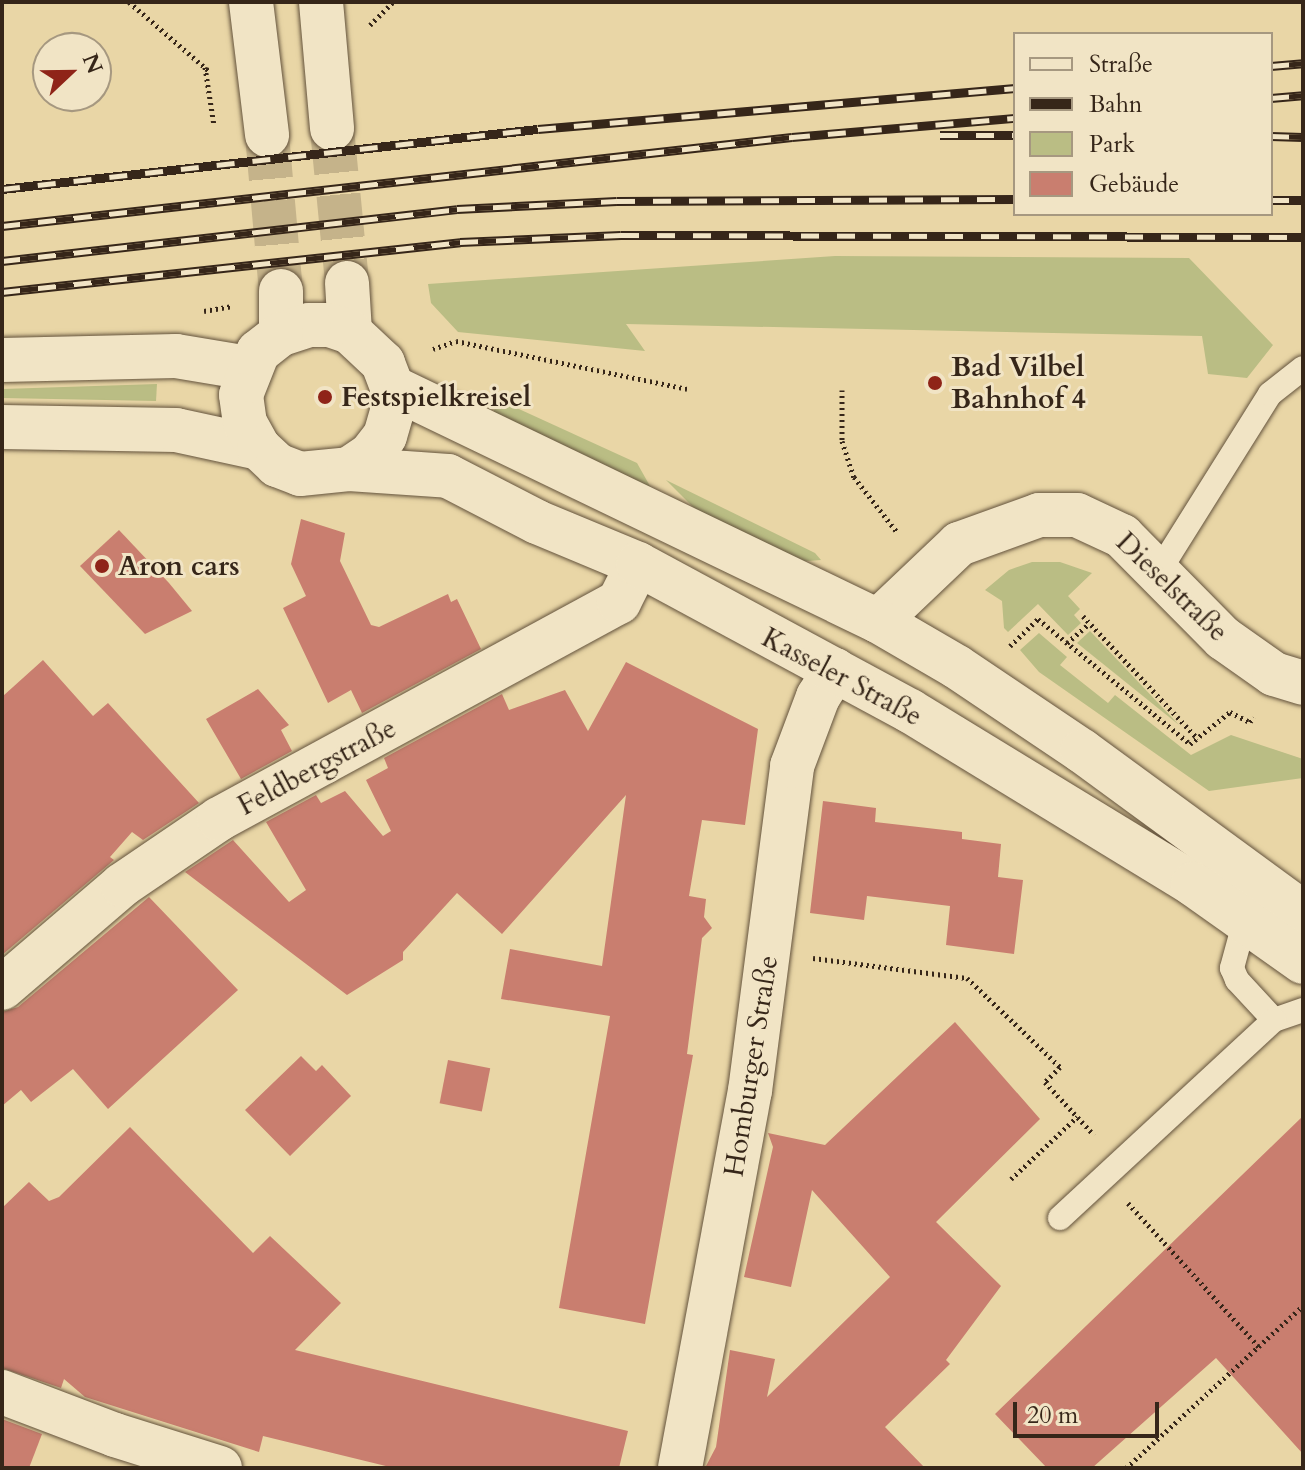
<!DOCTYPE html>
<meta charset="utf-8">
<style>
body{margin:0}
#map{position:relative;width:1305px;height:1470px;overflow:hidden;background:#e9d6a6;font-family:Cardo,serif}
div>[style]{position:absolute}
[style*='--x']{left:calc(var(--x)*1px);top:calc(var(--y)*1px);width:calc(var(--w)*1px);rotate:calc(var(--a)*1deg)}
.green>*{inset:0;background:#babd84}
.building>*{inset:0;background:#c97e6f;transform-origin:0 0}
.secondary-tunnel>*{height:44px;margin-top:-22px;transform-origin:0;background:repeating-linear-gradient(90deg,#c5b38a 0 44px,transparent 0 66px)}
.path>*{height:5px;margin-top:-2.5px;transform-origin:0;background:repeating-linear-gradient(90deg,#362619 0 2px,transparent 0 6px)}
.roads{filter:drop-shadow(0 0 2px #63523c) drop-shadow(0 0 2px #63523c)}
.lane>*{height:24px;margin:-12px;padding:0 12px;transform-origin:12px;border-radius:12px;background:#f1e4c5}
.street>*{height:44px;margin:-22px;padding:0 22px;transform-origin:22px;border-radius:22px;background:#f1e4c5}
.secondary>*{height:44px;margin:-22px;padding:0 22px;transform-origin:22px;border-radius:22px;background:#f1e4c5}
.rail>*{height:9px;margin-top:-4.5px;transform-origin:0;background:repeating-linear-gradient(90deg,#f1e4c5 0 18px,#362619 0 36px);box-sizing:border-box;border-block:2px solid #362619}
.dots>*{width:22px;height:22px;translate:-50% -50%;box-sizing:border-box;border:4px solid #f1e4c5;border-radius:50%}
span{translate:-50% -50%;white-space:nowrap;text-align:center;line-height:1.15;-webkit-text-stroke:6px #f1e4c5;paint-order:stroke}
.poi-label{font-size:28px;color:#362619;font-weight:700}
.left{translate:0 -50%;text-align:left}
.street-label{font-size:28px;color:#362619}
.frame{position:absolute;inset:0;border:4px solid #362619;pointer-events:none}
.legend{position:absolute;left:1013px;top:32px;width:260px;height:184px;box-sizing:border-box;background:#f1e4c5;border:2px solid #a69880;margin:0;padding:10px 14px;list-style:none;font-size:24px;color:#362619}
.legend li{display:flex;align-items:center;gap:16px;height:40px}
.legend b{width:40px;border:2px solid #a69880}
.north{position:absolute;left:32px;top:32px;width:80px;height:80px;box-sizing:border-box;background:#f1e4c5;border:2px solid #a69880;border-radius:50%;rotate:68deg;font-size:22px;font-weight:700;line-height:32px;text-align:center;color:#362619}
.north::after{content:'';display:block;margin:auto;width:28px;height:36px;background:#8f2418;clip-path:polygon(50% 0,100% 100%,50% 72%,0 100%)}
.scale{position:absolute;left:1013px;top:1402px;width:146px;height:36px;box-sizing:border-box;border:4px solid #362619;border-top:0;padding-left:10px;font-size:24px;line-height:28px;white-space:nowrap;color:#362619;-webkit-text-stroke:6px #f1e4c5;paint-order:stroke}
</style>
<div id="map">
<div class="green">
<i style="clip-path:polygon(835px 256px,1189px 258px,1273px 345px,1247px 378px,1208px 374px,1202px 336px,626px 324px,645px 351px,458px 332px,431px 303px,428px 284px)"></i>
<i style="clip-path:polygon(157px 384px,156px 401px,2px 398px,2px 389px)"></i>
<i style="clip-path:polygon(506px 403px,637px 463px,655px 495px,491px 416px,497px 405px)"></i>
<i style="clip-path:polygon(666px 480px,815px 553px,821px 560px,795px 562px,703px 517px)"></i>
<i style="clip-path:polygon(1032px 562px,1060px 562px,1092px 573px,1068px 596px,1080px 609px,1074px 615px,1081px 623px,1068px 635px,1038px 604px,1008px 632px,1004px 628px,1002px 601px,985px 590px,1009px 570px)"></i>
<i style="clip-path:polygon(1090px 631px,1179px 725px,1077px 643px)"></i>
<i style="clip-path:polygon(1039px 633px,1067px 657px,1060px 665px,1108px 703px,1115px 695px,1191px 755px,1231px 735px,1303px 759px,1303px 778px,1209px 791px,1039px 672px,1020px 650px)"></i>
</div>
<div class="building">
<i style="clip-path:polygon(301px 519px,345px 533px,340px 561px,371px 625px,379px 627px,448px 594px,451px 602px,457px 599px,481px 649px,362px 713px,351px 690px,328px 703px,283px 608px,306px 596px,291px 564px)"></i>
<i style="clip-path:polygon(119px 530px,169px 583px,192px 611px,145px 634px,80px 566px)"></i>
<i style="clip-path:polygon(43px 660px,93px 716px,108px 703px,199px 803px,143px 840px,132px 832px,110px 857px,114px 860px,2px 955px,3px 696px)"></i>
<i style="clip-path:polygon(626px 662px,758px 729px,745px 825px,702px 820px,689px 896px,706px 899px,704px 917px,712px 928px,702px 938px,687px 1054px,693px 1055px,645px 1324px,559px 1308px,610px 1016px,501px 999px,510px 949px,602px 966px,626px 795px,502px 934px,457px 893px,403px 952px,403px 960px,347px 995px,185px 872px,233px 840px,289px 902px,306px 890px,266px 822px,316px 795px,321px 803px,345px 791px,383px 836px,391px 831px,366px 780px,388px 768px,384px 758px,502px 694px,509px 710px,565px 690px,588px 731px)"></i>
<i style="clip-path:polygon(258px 689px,289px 725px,281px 730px,292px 751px,241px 779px,206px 719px)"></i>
<i style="clip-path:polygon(823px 801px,876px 808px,875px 822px,962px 832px,962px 839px,1001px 844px,998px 877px,1023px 880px,1014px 954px,946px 945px,950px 906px,867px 896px,864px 920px,810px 913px)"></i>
<i style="clip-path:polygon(149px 897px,238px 990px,108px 1109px,73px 1069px,31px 1102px,21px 1090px,2px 1106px,2px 1012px,18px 1007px)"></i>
<i style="clip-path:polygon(955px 1022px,1040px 1119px,936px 1222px,1001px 1286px,946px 1360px,950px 1364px,885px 1427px,925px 1468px,705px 1468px,716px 1447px,730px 1350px,775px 1359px,767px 1397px,890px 1277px,812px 1190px,791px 1287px,744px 1277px,773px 1147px,768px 1133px,825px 1145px)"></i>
<i style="clip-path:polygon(301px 1056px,316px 1071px,322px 1065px,351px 1096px,290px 1156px,245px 1110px)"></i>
<i style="left:448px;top:1060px;width:43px;height:44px;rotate:11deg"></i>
<i style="clip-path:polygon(1303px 1116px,1303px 1454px,1216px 1358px,1092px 1468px,1047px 1468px,995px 1414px)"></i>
<i style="clip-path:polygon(130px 1127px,253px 1253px,270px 1236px,341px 1303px,295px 1350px,628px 1431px,619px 1468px,394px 1468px,263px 1436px,259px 1452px,85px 1397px,64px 1379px,61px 1388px,2px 1368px,2px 1208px,29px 1182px,49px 1201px,59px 1197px)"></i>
<i style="clip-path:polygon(2px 1419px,42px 1434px,29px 1468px,2px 1468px)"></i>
</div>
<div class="secondary-tunnel">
<i style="--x:332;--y:129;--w:155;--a:84.4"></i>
<i style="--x:267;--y:135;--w:157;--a:84.9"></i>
</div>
<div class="path">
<i style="--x:129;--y:2;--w:107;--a:40.8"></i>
<i style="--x:370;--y:25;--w:33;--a:-45"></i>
<i style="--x:205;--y:67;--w:59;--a:81.2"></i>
<i style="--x:204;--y:311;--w:29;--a:-10"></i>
<i style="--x:433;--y:349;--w:24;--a:-19"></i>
<i style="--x:456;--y:341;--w:236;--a:11.7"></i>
<i style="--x:842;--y:390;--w:51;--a:90"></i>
<i style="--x:842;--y:441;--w:38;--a:72"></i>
<i style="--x:854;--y:477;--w:70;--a:52"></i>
<i style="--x:1083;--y:616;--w:168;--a:46.9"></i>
<i style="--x:1067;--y:643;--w:29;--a:-41"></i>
<i style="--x:1010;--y:646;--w:39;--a:-44"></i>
<i style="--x:1038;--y:619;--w:197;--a:39.4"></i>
<i style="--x:1190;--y:744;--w:51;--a:-38.7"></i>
<i style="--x:1230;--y:712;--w:22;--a:27"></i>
<i style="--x:1250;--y:722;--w:6;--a:-59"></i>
<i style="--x:813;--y:958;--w:155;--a:7.4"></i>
<i style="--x:967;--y:978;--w:129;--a:43.7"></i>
<i style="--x:1060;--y:1067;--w:21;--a:135"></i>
<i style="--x:1045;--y:1082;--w:72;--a:47.2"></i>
<i style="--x:1011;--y:1179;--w:91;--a:-43.2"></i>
<i style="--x:1128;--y:1203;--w:195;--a:47.7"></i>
<i style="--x:1126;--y:1468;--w:240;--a:-42.5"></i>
</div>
<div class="roads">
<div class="lane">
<i style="--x:1159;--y:571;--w:209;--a:-57.9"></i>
<i style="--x:1270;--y:394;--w:42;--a:-38.2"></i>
<i style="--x:1245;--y:920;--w:50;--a:105.2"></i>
<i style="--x:1232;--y:968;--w:13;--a:67"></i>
<i style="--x:1237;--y:980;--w:54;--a:47.2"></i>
<i style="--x:1274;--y:1020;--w:31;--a:-19"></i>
<i style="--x:1060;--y:1218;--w:292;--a:-42.8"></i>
</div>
<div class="street">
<i style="--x:878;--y:621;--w:112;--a:-43.5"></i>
<i style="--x:959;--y:544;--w:85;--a:-19.9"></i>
<i style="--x:1039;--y:515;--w:38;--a:0"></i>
<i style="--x:1077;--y:515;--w:50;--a:25"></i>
<i style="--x:1122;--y:536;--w:144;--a:45.3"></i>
<i style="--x:1223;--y:638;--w:62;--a:35.2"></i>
<i style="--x:1274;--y:674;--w:30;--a:17"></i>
<i style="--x:2;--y:988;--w:158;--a:-40.6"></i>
<i style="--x:122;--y:885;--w:117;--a:-34.2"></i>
<i style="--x:219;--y:819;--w:455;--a:-28.5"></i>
<i style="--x:619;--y:602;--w:42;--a:-63.4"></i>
<i style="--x:2;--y:1392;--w:121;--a:20.8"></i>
<i style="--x:115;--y:1435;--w:110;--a:17.4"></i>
<i style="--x:680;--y:1468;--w:383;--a:-79.5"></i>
<i style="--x:750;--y:1091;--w:328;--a:-82.6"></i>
<i style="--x:792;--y:766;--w:74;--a:-69.4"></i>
<i style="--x:818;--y:697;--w:32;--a:-58"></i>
</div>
<div class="secondary">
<i style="--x:251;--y:2;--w:134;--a:83.1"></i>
<i style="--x:321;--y:2;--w:127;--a:85"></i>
<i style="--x:347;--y:283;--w:49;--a:86.5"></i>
<i style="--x:281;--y:334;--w:43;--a:-90"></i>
<i style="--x:2;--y:360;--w:174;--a:-1.3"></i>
<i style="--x:176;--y:356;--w:73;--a:9.5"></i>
<i style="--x:392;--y:387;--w:539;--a:25.71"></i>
<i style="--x:878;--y:621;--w:91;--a:30.2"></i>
<i style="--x:957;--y:667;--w:151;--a:33.9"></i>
<i style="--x:1082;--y:751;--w:274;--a:36.2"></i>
<i style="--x:2;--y:427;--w:174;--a:1"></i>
<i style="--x:176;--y:430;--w:85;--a:12.2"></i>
<i style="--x:349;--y:469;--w:25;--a:-34"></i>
<i style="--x:370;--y:455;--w:24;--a:-52"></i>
<i style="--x:385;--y:436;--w:25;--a:-74"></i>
<i style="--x:392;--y:412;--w:25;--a:-90"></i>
<i style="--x:392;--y:387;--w:26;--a:-111"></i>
<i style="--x:383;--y:363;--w:45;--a:-136.8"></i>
<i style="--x:350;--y:332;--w:21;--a:-161"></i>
<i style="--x:330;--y:325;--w:21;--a:180"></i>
<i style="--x:309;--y:325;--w:29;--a:162"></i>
<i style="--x:281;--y:334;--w:29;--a:142"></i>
<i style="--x:258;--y:352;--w:46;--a:111.6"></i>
<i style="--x:241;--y:395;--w:28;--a:82"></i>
<i style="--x:245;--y:423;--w:29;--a:61"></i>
<i style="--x:259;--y:448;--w:25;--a:43"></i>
<i style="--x:277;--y:465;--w:25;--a:21"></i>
<i style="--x:300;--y:474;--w:49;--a:-5.8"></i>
<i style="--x:349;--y:469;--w:99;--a:4"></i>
<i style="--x:448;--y:476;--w:100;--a:27.3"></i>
<i style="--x:537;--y:522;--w:109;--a:22.6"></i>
<i style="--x:638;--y:564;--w:309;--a:28.4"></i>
<i style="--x:910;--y:711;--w:332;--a:31.4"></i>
<i style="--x:1193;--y:884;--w:135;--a:35.3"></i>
</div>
</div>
<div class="rail">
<i style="--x:1271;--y:66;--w:32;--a:-5"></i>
<i style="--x:1271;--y:98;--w:32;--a:-5"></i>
<i style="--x:940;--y:135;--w:75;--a:0"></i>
<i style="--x:1271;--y:136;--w:32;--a:2"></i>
<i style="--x:2;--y:189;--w:539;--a:-6.39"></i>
<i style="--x:538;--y:129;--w:479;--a:-4.9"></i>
<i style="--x:1271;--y:200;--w:32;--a:0"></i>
<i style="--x:2;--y:226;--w:795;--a:-6.43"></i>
<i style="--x:792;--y:137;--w:224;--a:-4.9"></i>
<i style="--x:2;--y:261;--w:458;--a:-6.5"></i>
<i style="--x:457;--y:209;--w:160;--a:-2.9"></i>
<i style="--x:617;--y:201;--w:398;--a:-0.3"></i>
<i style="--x:2;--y:292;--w:461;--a:-6.2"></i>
<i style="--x:460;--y:242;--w:161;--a:-2.5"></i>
<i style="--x:621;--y:235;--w:682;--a:0.17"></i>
</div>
<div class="dots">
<i style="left:935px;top:383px;background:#8f2418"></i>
<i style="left:325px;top:397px;background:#8f2418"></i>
<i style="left:102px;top:566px;background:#8f2418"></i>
</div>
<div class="poi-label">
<span class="left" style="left:951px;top:383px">Bad Vilbel<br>Bahnhof 4</span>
<span class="left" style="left:341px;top:397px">Festspielkreisel</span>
<span class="left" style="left:118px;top:566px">Aron cars</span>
</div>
<div class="street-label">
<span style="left:1172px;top:587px;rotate:44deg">Dieselstraße</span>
<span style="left:842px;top:677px;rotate:28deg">Kasseler Straße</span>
<span style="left:317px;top:767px;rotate:-28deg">Feldbergstraße</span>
<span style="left:751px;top:1066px;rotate:-81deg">Homburger Straße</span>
</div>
<div class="frame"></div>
<ul class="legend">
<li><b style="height:10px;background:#f1e4c5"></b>Straße</li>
<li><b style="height:10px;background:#362619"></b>Bahn</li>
<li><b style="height:22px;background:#babd84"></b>Park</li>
<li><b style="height:22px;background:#c97e6f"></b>Gebäude</li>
</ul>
<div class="north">N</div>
<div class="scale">20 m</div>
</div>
